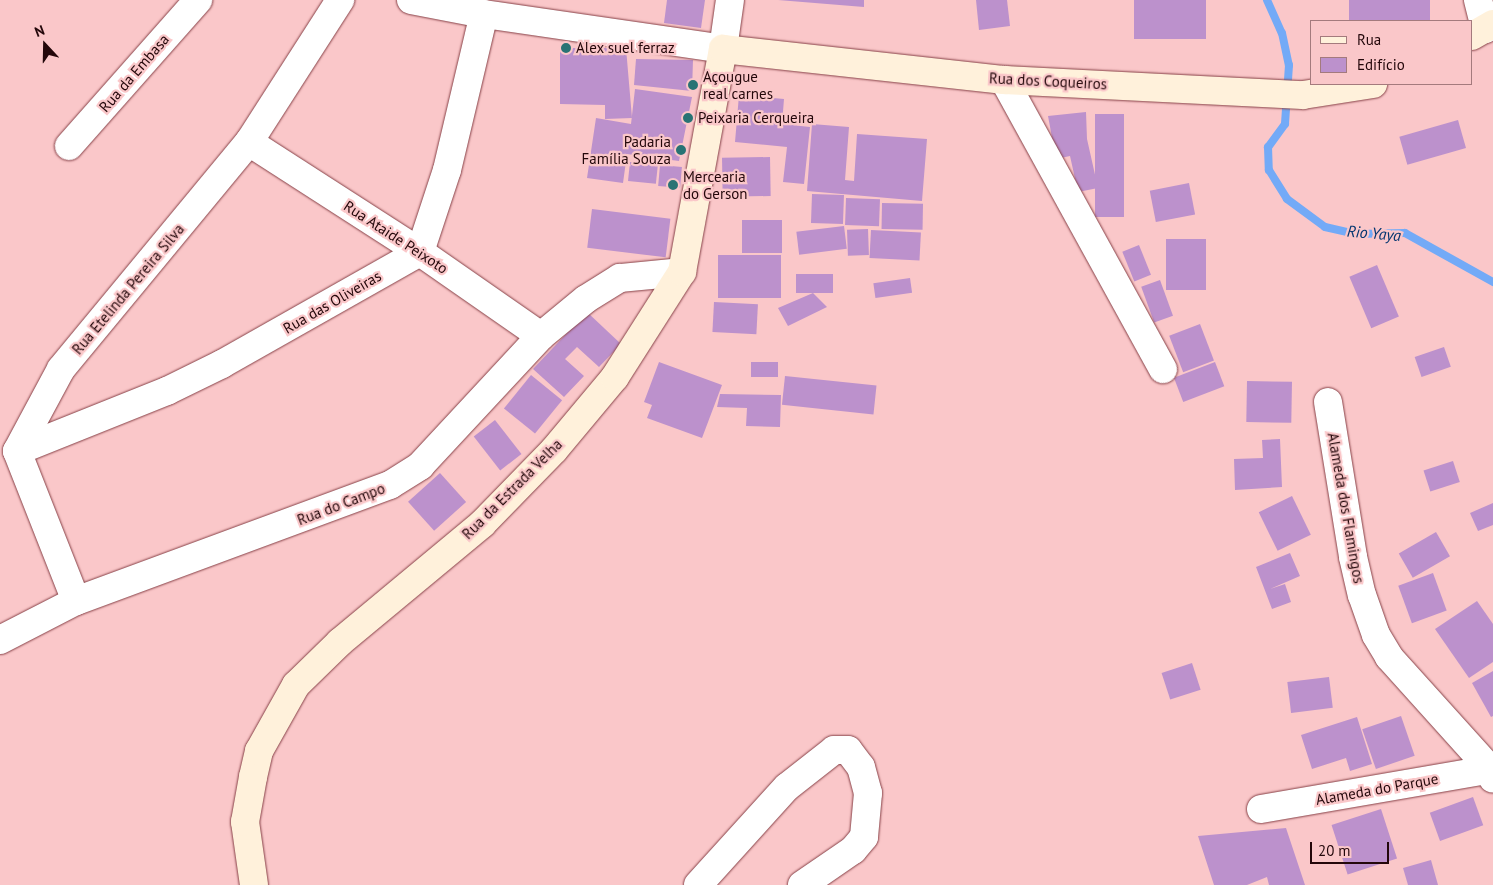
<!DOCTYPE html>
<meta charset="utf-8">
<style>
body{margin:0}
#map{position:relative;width:1493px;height:885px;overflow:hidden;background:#fac7c9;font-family:"PT Sans",sans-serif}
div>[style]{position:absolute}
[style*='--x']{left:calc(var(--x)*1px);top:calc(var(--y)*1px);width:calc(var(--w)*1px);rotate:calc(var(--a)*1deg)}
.stream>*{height:8px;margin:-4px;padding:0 4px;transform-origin:4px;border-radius:4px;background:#73aaf7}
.building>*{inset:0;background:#bc91cc;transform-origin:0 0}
.roads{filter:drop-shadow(0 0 1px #874147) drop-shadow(0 0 1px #874147)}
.minor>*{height:28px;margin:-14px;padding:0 14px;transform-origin:14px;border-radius:14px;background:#fff}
.secondary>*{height:28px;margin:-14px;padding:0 14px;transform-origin:14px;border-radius:14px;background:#fff1db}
.dots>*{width:14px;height:14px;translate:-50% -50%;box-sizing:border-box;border:2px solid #fac7c9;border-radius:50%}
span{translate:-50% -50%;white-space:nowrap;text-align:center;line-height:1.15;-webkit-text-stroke:4.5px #fac7c9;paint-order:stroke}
.poi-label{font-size:15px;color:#23070a}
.left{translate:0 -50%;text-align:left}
.right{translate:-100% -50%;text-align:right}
.street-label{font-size:15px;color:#23070a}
.water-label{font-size:16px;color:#043670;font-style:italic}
.legend{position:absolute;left:1310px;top:20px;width:162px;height:65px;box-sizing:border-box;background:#fac7c9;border:1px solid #a47a7d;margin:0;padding:6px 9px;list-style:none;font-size:15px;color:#23070a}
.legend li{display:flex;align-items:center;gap:10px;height:25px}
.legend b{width:25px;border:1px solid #a47a7d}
.north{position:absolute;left:20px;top:20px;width:50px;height:50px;-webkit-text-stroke:4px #fac7c9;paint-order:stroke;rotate:339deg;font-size:14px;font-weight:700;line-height:20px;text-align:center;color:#23070a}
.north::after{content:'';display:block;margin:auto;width:18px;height:22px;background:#23070a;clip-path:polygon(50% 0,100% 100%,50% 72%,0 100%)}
.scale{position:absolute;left:1310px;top:842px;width:79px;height:22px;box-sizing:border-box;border:2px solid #23070a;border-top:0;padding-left:6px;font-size:15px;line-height:18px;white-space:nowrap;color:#23070a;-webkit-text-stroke:4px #fac7c9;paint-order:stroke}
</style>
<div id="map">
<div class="stream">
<i style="--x:1267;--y:0;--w:36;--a:66"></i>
<i style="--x:1282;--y:33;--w:33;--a:78"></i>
<i style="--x:1289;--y:65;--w:59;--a:93.9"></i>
<i style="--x:1285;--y:124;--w:29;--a:126"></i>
<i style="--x:1268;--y:147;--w:23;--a:88"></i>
<i style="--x:1269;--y:170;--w:34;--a:58"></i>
<i style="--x:1287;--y:199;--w:47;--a:36.4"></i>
<i style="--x:1325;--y:227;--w:31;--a:13"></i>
<i style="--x:1355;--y:234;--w:50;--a:-1.1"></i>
<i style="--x:1405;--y:233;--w:101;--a:29.1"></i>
</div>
<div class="building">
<i style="clip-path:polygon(667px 0,705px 0,701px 28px,664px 23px)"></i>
<i style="clip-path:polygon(778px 0,864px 0,864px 7px)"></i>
<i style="clip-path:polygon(976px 0,1007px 0,1010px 26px,979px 30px)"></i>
<i style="left:1134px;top:0;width:72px;height:39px"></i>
<i style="left:1349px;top:0;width:81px;height:21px"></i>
<i style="clip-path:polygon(560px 48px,626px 48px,632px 118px,605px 119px,605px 105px,560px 104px)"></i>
<i style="clip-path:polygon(636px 59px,693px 60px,692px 91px,634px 85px)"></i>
<i style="clip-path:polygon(635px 89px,692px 97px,679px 161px,627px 154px,623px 183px,587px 178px,596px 118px,631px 124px)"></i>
<i style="clip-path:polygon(739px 95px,784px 99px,782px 124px,810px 127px,804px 184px,783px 182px,787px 147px,735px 142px)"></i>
<i style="clip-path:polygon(1086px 112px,1087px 139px,1098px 188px,1078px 192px,1070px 156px,1056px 159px,1048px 116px)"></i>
<i style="left:1095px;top:114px;width:29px;height:103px"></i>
<i style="left:1458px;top:120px;width:29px;height:61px;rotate:74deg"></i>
<i style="clip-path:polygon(812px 124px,849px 127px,845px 180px,854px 181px,857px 134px,927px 139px,922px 201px,807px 191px)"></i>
<i style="left:770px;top:157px;width:39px;height:48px;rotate:89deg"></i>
<i style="left:630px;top:162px;width:28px;height:19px;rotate:6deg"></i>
<i style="left:660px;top:165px;width:22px;height:21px;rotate:5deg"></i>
<i style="left:1189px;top:183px;width:32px;height:40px;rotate:79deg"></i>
<i style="left:812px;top:194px;width:32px;height:29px;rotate:2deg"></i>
<i style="left:846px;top:198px;width:34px;height:27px;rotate:2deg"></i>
<i style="left:882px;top:203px;width:41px;height:26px;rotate:1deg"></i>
<i style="left:592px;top:209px;width:79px;height:39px;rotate:7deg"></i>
<i style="left:742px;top:220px;width:40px;height:33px"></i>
<i style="left:844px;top:226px;width:23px;height:48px;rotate:83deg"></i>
<i style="left:868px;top:229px;width:26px;height:21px;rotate:88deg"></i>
<i style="left:871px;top:230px;width:50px;height:28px;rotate:3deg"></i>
<i style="left:1166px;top:239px;width:40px;height:51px"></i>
<i style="left:1139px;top:245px;width:32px;height:18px;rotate:68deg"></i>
<i style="left:718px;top:255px;width:63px;height:43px"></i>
<i style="left:1377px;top:265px;width:56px;height:30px;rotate:67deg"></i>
<i style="left:796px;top:274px;width:37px;height:19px"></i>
<i style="left:910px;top:278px;width:15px;height:37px;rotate:82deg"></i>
<i style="left:1160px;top:280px;width:38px;height:20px;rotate:70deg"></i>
<i style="clip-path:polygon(813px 293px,827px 307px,788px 326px,778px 308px)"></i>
<i style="left:714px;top:302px;width:44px;height:30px;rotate:3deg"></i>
<i style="clip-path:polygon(587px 312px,621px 344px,599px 367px,577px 347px,565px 359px,584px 376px,564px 397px,533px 369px)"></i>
<i style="left:1200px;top:324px;width:39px;height:33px;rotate:69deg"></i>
<i style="left:1444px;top:347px;width:21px;height:31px;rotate:71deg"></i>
<i style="clip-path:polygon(659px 362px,722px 385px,702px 438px,647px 418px,652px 405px,644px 402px)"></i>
<i style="left:778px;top:362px;width:15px;height:27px;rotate:90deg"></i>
<i style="left:1215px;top:362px;width:26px;height:44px;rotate:69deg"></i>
<i style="left:531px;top:375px;width:40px;height:43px;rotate:39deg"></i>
<i style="left:785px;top:376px;width:92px;height:29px;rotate:6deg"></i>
<i style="left:1247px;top:381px;width:45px;height:41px;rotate:1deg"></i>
<i style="clip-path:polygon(720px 394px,781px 395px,780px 427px,746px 426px,747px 408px,717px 407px)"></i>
<i style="left:495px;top:420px;width:43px;height:27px;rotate:52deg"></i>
<i style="clip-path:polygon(1280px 439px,1282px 487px,1235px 490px,1234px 459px,1263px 458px,1262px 440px)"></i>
<i style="left:1453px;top:461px;width:22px;height:31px;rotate:72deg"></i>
<i style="left:440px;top:473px;width:39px;height:43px;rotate:48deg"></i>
<i style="left:1292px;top:496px;width:43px;height:37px;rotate:64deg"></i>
<i style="clip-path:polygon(1493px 503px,1493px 525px,1478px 531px,1470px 513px)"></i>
<i style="left:1436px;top:532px;width:28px;height:43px;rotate:60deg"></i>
<i style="clip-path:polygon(1290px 553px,1300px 576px,1270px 589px,1285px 584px,1291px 602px,1272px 609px,1256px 567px)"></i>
<i style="left:1433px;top:573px;width:40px;height:37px;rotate:70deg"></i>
<i style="clip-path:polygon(1477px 601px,1493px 624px,1493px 662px,1469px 678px,1435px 629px)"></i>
<i style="left:1192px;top:663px;width:28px;height:32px;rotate:72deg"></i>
<i style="clip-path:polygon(1493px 671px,1493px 716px,1491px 717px,1472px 683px)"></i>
<i style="left:1329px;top:677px;width:31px;height:42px;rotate:83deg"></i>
<i style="left:1401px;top:716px;width:42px;height:41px;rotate:71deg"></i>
<i style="clip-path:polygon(1357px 717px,1372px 764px,1350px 771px,1346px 758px,1312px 769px,1301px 735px)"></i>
<i style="left:1473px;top:797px;width:30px;height:46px;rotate:70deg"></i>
<i style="left:1381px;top:809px;width:52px;height:52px;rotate:72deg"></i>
<i style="clip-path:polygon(1286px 828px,1305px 885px,1269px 885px,1267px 877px,1247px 885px,1214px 885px,1198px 836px)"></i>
<i style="clip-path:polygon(1431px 860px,1438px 885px,1408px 885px,1403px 868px)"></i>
</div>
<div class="roads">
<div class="minor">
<i style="--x:411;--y:0;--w:74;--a:10.9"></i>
<i style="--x:484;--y:14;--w:242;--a:8.3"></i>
<i style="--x:723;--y:49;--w:49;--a:-81.9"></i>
<i style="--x:1478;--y:0;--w:30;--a:76"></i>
<i style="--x:1004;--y:80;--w:330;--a:61.2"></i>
<i style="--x:249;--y:142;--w:203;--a:32.8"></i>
<i style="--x:420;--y:252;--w:147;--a:34.8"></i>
<i style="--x:69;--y:146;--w:195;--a:-48.5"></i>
<i style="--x:1328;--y:402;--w:157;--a:80.8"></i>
<i style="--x:1353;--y:557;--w:39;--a:77"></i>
<i style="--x:1362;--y:595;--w:42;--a:70.7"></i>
<i style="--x:1376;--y:635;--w:26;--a:59"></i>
<i style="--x:1389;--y:657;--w:151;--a:48"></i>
<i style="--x:1490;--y:769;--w:10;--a:73"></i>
<i style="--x:17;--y:451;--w:162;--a:-21.8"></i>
<i style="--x:167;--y:391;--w:61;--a:-26.1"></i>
<i style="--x:222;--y:364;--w:227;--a:-29.5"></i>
<i style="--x:420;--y:252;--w:86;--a:-71.8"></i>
<i style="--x:447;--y:170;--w:160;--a:-76.7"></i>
<i style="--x:76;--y:601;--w:161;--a:-111.5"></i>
<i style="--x:17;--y:451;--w:93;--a:-61.8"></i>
<i style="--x:61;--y:369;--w:295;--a:-50.4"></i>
<i style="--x:249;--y:142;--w:169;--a:-57.3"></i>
<i style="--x:0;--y:640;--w:85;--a:-27.2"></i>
<i style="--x:76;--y:601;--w:335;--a:-20.3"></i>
<i style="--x:390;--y:485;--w:36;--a:-32"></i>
<i style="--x:420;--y:466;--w:178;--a:-47.1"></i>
<i style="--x:541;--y:336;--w:58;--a:-39.4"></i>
<i style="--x:586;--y:299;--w:40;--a:-32"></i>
<i style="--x:620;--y:278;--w:62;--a:-5.5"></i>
<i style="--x:1261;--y:809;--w:235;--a:-9.8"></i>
<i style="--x:698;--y:885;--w:132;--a:-47.8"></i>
<i style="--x:787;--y:787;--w:60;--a:-38.2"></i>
<i style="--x:834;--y:750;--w:14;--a:0"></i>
<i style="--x:848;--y:750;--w:21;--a:53"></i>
<i style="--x:861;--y:767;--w:27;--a:75"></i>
<i style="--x:868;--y:793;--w:44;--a:95.2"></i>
<i style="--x:864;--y:837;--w:17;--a:130"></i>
<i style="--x:853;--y:850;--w:62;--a:145.5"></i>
</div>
<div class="secondary">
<i style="--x:1472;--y:36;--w:24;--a:-30"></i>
<i style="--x:254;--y:885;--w:64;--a:-98.1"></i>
<i style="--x:245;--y:822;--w:46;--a:-79.9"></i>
<i style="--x:253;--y:777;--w:27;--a:-77"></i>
<i style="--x:259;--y:751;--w:76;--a:-60.7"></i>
<i style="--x:296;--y:685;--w:62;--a:-44.3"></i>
<i style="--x:340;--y:642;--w:185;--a:-39.7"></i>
<i style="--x:482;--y:524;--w:103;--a:-45.8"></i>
<i style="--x:554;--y:450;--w:95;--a:-50.1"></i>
<i style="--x:615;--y:377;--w:125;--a:-57.5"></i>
<i style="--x:682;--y:272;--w:227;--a:-79.6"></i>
<i style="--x:723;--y:49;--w:283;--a:6.3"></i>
<i style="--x:1004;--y:80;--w:299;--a:2.9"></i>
<i style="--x:1303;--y:95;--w:71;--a:-8.9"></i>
</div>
</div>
<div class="dots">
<i style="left:566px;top:48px;background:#287374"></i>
<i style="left:693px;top:85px;background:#287374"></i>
<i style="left:688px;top:118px;background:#287374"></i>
<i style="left:681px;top:150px;background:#287374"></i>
<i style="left:673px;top:185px;background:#287374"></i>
</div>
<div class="poi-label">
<span class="left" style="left:576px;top:48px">Alex suel ferraz</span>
<span class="left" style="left:703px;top:85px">Açougue<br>real carnes</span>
<span class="left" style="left:698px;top:118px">Peixaria Cerqueira</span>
<span class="right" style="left:671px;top:150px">Padaria<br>Família Souza</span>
<span class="left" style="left:683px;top:185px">Mercearia<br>do Gerson</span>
</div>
<div class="street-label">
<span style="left:134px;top:73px;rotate:-49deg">Rua da Embasa</span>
<span style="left:1048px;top:81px;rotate:3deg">Rua dos Coqueiros</span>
<span style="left:396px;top:237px;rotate:33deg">Rua Ataide Peixoto</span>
<span style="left:128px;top:289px;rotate:-50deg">Rua Etelinda Pereira Silva</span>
<span style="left:332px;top:302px;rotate:-30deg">Rua das Oliveiras</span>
<span style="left:512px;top:489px;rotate:-45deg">Rua da Estrada Velha</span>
<span style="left:341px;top:504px;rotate:-21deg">Rua do Campo</span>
<span style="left:1346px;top:508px;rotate:80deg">Alameda dos Flamingos</span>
<span style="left:1377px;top:789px;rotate:-10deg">Alameda do Parque</span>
</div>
<div class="water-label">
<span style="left:1374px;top:233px;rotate:5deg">Rio Yaya</span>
</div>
<ul class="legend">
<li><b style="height:6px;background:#fff1db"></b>Rua</li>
<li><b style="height:14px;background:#bc91cc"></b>Edifício</li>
</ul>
<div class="north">N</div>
<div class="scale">20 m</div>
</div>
